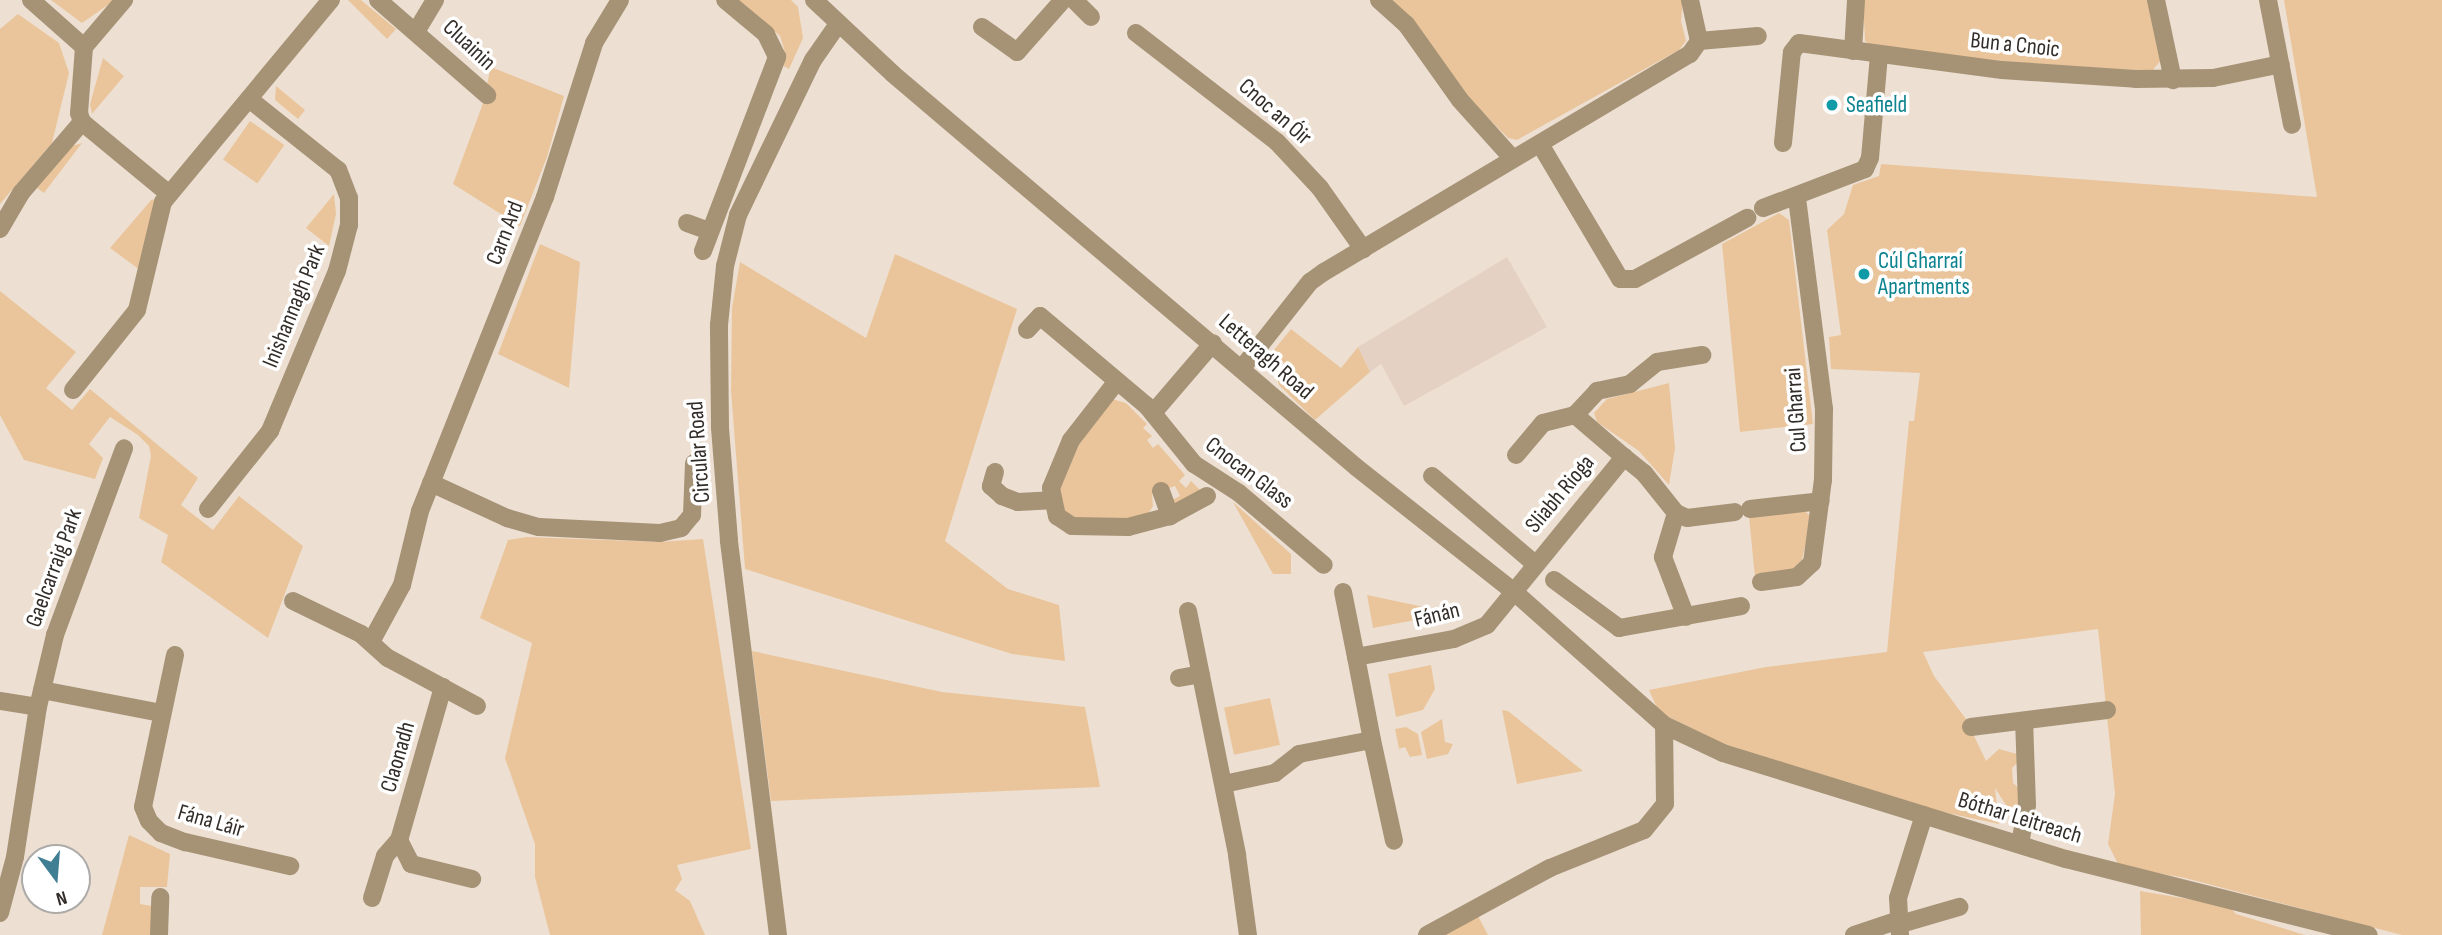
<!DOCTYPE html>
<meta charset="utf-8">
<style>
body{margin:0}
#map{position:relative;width:2442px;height:935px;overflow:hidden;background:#ede0d3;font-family:"Sofia Sans Condensed",sans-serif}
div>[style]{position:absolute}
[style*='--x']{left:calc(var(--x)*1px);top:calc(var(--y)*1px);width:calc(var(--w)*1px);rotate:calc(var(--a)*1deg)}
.industrial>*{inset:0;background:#e5d1c3}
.green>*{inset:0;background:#eac59b;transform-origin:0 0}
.minor>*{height:18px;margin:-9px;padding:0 9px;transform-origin:9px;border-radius:9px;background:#a69376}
.dots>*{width:19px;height:19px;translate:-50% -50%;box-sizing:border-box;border:4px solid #fff;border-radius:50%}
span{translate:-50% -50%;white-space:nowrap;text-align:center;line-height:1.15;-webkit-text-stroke:7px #fff;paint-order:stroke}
.street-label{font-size:23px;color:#322d28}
.culture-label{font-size:23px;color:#0d838f}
.left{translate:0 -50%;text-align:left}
.north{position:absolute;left:21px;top:844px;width:70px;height:70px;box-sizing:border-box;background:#fff;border:2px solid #adaba9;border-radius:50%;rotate:164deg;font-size:19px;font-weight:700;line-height:28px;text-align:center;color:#322d28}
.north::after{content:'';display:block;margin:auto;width:24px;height:32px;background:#407e94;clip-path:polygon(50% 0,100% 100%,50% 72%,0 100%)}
</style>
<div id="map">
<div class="industrial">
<i style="clip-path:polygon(1507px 257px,1547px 327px,1404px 406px,1381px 364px,1370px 372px,1358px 347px)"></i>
</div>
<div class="green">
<i style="clip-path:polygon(51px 0,115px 0,82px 23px)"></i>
<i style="clip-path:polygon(348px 0,361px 0,396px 29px,387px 39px)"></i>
<i style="clip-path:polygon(737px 0,791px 0,798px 7px,803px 38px,789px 69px,782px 65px,785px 52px,780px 36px)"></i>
<i style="clip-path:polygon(1389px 0,1683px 0,1681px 21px,1686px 41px,1679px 50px,1517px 140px,1508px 138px,1471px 101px)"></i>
<i style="clip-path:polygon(1863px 0,2149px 0,2161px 60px,2152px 71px,2000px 62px,1872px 46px,1865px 41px)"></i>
<i style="clip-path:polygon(2284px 0,2442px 0,2442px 935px,2402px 935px,2185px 878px,2119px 866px,2108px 844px,2115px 794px,2098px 629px,1923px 652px,1934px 676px,1966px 719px,1986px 761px,1999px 749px,2017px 754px,2018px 762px,2012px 768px,2013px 783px,2020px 789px,2019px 810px,2006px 805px,1995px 788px,1999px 824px,1933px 810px,1730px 748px,1659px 712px,1649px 690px,1766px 667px,1887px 652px,1909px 421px,1914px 421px,1920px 373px,1831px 369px,1829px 337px,1841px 335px,1827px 230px,1844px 214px,1853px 185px,1879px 176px,1881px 164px,2317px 197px)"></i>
<i style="clip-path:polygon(18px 14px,59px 43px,69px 73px,52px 143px,0 204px,0 29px)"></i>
<i style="clip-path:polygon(103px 58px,124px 76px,92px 114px,90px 104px)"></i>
<i style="clip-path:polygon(491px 67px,564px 96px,547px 157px,520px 226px,453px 184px,482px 106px)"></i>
<i style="clip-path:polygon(276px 86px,305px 110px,298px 119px,275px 100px)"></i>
<i style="left:250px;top:121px;width:42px;height:47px;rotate:35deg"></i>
<i style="clip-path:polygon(82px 143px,44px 193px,37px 188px,72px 146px)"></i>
<i style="clip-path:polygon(334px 194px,336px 214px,329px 246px,306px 228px)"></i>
<i style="clip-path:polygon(152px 199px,155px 201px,140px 270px,110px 248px)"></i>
<i style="clip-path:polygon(1779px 213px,1789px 220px,1813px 424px,1740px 432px,1722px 244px)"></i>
<i style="clip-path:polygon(540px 244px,580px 262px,569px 388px,498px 354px)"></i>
<i style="clip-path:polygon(895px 254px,1017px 309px,945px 541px,1008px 589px,1059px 605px,1065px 661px,1012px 654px,745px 569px,731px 391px,732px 308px,740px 262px,866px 338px)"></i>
<i style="clip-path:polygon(0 291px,76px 352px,46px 388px,72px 410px,90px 389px,198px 478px,181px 505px,213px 530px,239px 496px,303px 546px,268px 638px,161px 562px,168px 535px,139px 518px,151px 456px,149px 446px,138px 435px,110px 417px,89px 444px,103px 458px,95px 479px,24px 460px,0 415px)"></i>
<i style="clip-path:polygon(1291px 329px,1341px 368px,1358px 347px,1370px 372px,1315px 420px,1279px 385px,1274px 368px,1274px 350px)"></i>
<i style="clip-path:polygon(1669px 383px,1675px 448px,1669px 485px,1639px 451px,1597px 422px,1594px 413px,1607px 399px)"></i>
<i style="clip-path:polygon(1112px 399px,1126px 403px,1147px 424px,1143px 428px,1152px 436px,1147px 440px,1153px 448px,1158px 444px,1185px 475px,1179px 481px,1186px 488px,1191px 481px,1200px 490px,1177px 504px,1172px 500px,1180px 496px,1175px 486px,1152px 494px,1153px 506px,1147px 516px,1136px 519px,1073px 520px,1062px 512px,1058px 494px,1076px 442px)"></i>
<i style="clip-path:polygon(1233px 502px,1291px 554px,1291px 574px,1273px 574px)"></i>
<i style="clip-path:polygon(1802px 509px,1812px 517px,1800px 568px,1755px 578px,1749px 516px)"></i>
<i style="clip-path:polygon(527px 537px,659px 542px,703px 539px,751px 849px,677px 865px,682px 879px,675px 890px,690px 901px,705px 935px,550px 935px,535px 877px,535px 844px,505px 758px,532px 643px,480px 618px,508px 540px)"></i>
<i style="clip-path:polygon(1367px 595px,1452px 613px,1373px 628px)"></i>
<i style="clip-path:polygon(752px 651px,942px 692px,1085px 707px,1100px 787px,771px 801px)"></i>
<i style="clip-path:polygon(1431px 665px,1435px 689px,1423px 710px,1396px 717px,1388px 674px)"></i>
<i style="left:1270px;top:698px;width:48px;height:47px;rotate:78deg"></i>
<i style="clip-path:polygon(1502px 710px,1508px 711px,1583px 771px,1517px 784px)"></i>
<i style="clip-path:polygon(1442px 719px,1445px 742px,1453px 744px,1448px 754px,1427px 759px,1421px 732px)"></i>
<i style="clip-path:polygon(1406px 727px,1418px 734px,1422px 755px,1410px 757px,1405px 747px,1399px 749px,1395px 729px)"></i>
<i style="clip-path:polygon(129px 835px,170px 854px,167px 887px,140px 887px,140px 904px,152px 906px,152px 935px,102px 935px)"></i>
<i style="clip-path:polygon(2140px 891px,2229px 906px,2236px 914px,2305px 935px,2141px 935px)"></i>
<i style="clip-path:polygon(1478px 916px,1488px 935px,1445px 935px)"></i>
</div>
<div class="minor">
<i style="--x:31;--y:0;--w:71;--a:41.6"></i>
<i style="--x:84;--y:47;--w:66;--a:94.3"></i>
<i style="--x:79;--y:113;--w:9;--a:72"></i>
<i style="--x:82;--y:122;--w:113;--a:39.6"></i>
<i style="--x:378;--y:0;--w:145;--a:41.1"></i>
<i style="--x:814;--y:0;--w:108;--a:43.1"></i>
<i style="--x:893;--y:74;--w:607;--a:40.32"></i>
<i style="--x:1356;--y:467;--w:199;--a:38.3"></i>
<i style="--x:1512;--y:590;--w:203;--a:41.6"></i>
<i style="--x:1664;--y:725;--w:65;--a:25.4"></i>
<i style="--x:1723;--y:753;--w:359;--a:17.2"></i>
<i style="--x:2066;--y:859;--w:312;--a:14.1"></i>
<i style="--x:1074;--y:0;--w:24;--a:45"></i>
<i style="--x:1379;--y:0;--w:36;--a:42"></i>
<i style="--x:1406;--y:24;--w:93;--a:54.6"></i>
<i style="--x:1460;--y:100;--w:79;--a:48.1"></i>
<i style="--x:1690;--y:0;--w:42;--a:77.6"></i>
<i style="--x:2156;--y:0;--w:82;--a:78"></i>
<i style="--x:2268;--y:0;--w:127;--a:79.1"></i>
<i style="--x:982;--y:27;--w:43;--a:35.5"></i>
<i style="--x:1017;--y:52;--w:69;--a:-48.5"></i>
<i style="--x:417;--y:30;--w:35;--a:-59"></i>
<i style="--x:1136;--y:33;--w:178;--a:37.7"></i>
<i style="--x:1277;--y:142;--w:63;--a:46.9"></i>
<i style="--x:1320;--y:188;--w:75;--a:54.8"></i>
<i style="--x:84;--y:47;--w:62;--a:-49.6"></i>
<i style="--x:1853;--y:51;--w:51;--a:-86.6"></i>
<i style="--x:1783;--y:143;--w:91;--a:-84.4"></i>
<i style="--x:1792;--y:52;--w:11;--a:-52"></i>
<i style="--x:1799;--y:43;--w:205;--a:7.6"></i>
<i style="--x:2002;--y:70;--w:134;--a:3.8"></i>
<i style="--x:2136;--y:79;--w:77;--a:-0.7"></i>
<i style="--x:2213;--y:78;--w:69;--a:-11.6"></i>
<i style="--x:1540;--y:144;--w:157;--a:59.3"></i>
<i style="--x:1620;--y:279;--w:15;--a:0"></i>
<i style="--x:1635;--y:279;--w:128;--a:-28.6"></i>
<i style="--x:1763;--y:208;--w:109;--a:-20.9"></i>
<i style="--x:1865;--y:169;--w:12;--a:-66"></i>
<i style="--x:1870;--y:158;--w:103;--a:-85"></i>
<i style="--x:687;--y:223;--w:23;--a:20"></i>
<i style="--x:0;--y:229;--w:42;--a:-59.7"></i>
<i style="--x:21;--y:193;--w:94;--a:-49.3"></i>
<i style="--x:703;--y:251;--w:208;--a:-69.1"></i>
<i style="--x:777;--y:57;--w:25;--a:-116"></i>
<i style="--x:766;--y:34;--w:53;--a:-140.3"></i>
<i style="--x:1027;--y:330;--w:19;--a:-47"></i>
<i style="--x:1040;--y:316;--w:140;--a:40.1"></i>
<i style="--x:1147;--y:406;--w:75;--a:51"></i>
<i style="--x:1194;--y:464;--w:54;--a:32.8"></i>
<i style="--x:1239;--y:493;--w:111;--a:40.3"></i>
<i style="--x:1242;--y:368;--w:110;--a:-51.7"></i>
<i style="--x:1310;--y:282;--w:17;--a:-36"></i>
<i style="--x:1324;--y:272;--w:426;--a:-30.8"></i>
<i style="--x:1690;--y:54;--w:16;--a:-55"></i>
<i style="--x:1699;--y:41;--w:59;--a:-4.8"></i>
<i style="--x:1117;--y:381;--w:75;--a:127.9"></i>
<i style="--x:1071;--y:440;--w:52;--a:112.6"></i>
<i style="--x:1051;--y:488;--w:29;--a:78"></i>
<i style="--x:1057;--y:516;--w:18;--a:34"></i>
<i style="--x:1072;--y:526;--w:56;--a:1"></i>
<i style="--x:1128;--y:527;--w:43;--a:-14.7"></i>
<i style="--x:1170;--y:516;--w:42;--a:-28.4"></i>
<i style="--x:73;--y:390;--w:102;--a:-51.3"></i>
<i style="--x:137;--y:310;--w:111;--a:-76.5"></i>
<i style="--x:163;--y:202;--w:263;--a:-50.3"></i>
<i style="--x:1153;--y:413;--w:92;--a:-49.4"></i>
<i style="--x:1516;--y:455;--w:42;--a:-49.8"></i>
<i style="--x:1543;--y:423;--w:33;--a:-14"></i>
<i style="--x:1624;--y:457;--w:65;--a:-139.4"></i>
<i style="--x:1575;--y:415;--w:33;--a:-47"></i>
<i style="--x:1597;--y:391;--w:34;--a:-12"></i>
<i style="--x:1630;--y:384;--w:35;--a:-39"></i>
<i style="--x:1657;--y:362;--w:46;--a:-8.8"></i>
<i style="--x:995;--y:472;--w:15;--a:106"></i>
<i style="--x:991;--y:486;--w:15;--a:42"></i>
<i style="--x:1002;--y:496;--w:17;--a:21"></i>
<i style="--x:1018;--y:502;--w:33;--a:-3"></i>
<i style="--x:1432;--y:476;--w:134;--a:40.5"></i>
<i style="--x:431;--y:483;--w:84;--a:24.7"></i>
<i style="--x:507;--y:518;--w:33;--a:16"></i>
<i style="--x:539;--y:527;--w:121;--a:2.8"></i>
<i style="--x:660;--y:533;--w:22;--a:-13"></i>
<i style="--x:681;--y:528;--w:17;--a:-50"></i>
<i style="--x:692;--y:515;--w:52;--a:-87.8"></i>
<i style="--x:1161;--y:491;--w:27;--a:70"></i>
<i style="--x:208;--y:509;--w:100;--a:-51.5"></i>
<i style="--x:270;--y:431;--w:173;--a:-67.3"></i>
<i style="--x:337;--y:271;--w:48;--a:-75.4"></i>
<i style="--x:349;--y:225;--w:27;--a:-90"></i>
<i style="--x:349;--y:198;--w:30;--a:-111"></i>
<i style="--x:338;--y:170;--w:114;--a:-141.4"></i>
<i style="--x:1750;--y:509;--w:71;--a:-6.4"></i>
<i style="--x:1676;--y:513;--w:12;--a:24"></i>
<i style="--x:1687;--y:518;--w:48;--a:-7.1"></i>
<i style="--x:1554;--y:580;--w:81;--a:36.4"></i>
<i style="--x:1619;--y:628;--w:124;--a:-10.2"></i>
<i style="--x:1761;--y:582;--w:36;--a:-8"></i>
<i style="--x:1797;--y:577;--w:21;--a:-43"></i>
<i style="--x:1812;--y:563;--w:84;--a:-82.5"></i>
<i style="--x:1823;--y:480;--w:71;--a:-89.2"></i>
<i style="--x:1824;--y:409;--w:214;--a:-97.3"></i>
<i style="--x:1343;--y:592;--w:66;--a:78.7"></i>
<i style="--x:293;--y:601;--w:76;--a:25.9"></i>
<i style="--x:361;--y:634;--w:36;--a:42"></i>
<i style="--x:388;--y:658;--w:101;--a:28.3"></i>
<i style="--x:1188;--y:611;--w:249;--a:78.6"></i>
<i style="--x:1237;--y:855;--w:81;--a:82.2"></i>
<i style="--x:371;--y:642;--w:65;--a:-61.5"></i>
<i style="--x:402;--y:585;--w:76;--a:-76.3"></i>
<i style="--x:420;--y:511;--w:338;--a:-68.3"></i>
<i style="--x:545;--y:197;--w:162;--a:-72.3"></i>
<i style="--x:594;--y:43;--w:50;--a:-58.8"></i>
<i style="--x:175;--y:655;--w:155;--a:101.9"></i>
<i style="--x:143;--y:807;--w:15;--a:67"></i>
<i style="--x:149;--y:821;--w:17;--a:45"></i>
<i style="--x:161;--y:833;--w:26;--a:21"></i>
<i style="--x:185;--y:842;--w:108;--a:12.9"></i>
<i style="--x:1179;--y:678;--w:22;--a:-10"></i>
<i style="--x:443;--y:687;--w:159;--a:106"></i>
<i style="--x:399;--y:840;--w:27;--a:63"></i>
<i style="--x:411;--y:864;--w:63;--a:13.8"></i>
<i style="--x:42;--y:690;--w:122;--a:10.9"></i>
<i style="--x:0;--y:701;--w:38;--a:9"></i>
<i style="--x:1971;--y:727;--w:137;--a:-7.1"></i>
<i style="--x:1372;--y:740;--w:103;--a:77.7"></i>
<i style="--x:1224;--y:784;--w:52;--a:-12.2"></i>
<i style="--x:1275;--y:773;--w:31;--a:-38"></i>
<i style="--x:1299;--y:754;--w:74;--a:-10.9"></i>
<i style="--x:1372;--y:740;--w:85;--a:-100.9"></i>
<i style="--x:1356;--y:657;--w:100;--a:-10.4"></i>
<i style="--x:1454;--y:639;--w:36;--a:-23"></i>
<i style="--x:1487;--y:625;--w:217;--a:-50.8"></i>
<i style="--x:1624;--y:457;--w:26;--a:39"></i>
<i style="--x:1644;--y:473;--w:51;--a:51.3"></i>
<i style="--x:1676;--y:513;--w:46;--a:106.5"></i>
<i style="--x:1663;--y:557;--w:64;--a:69"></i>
<i style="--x:2020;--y:844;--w:40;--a:-80"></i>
<i style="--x:2027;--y:805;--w:84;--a:-92"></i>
<i style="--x:372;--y:898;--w:44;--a:-72.8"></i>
<i style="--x:385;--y:856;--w:21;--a:-49"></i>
<i style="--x:0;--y:913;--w:58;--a:-75"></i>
<i style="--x:15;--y:857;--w:152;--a:-81.3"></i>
<i style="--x:38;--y:707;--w:74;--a:-76.7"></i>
<i style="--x:55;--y:635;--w:199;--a:-69.7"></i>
<i style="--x:1897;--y:925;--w:65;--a:-16.2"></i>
<i style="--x:159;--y:935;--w:38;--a:-88"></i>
<i style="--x:778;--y:935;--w:398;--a:-97.1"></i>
<i style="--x:729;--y:540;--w:113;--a:-94.6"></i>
<i style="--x:720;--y:427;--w:102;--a:-90.6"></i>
<i style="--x:719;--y:325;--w:59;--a:-84.2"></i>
<i style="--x:725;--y:266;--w:53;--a:-75.7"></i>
<i style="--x:738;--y:215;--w:172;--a:-64.2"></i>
<i style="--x:813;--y:60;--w:44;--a:-55.2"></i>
<i style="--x:1427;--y:935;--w:140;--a:-28.6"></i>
<i style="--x:1550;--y:868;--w:101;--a:-22"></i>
<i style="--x:1644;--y:830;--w:33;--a:-51"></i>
<i style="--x:1665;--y:804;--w:79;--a:-90.7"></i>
<i style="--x:1854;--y:935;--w:44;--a:-18.4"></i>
<i style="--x:1900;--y:935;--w:37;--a:-93"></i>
<i style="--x:1898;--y:898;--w:87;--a:-72.6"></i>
</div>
<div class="dots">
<i style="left:1832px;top:105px;background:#0f9aa8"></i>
<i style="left:1864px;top:274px;background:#0f9aa8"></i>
</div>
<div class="street-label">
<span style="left:469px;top:45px;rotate:43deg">Cluainin</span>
<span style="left:2015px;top:45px;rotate:6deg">Bun a Cnoic</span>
<span style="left:1275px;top:112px;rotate:41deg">Cnoc an Óir</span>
<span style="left:505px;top:233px;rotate:-69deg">Carn Ard</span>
<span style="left:294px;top:306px;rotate:-68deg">Inishannagh Park</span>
<span style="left:1266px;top:357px;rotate:41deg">Letteragh Road</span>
<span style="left:1796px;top:410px;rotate:-94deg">Cul Gharrai</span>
<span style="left:699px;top:452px;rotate:-94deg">Circular Road</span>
<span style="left:1249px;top:473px;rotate:37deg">Cnocan Glass</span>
<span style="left:1560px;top:494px;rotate:-50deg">Sliabh Rioga</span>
<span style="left:54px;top:568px;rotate:-70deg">Gaelcarraig Park</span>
<span style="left:1437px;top:615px;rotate:-14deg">Fánán</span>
<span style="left:398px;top:757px;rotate:-74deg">Claonadh</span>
<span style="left:2020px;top:818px;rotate:17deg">Bóthar Leitreach</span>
<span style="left:211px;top:821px;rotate:16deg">Fána Láir</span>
</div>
<div class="culture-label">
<span class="left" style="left:1846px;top:105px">Seafield</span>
<span class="left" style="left:1878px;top:274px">Cúl Gharraí<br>Apartments</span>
</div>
<div class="north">N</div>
</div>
